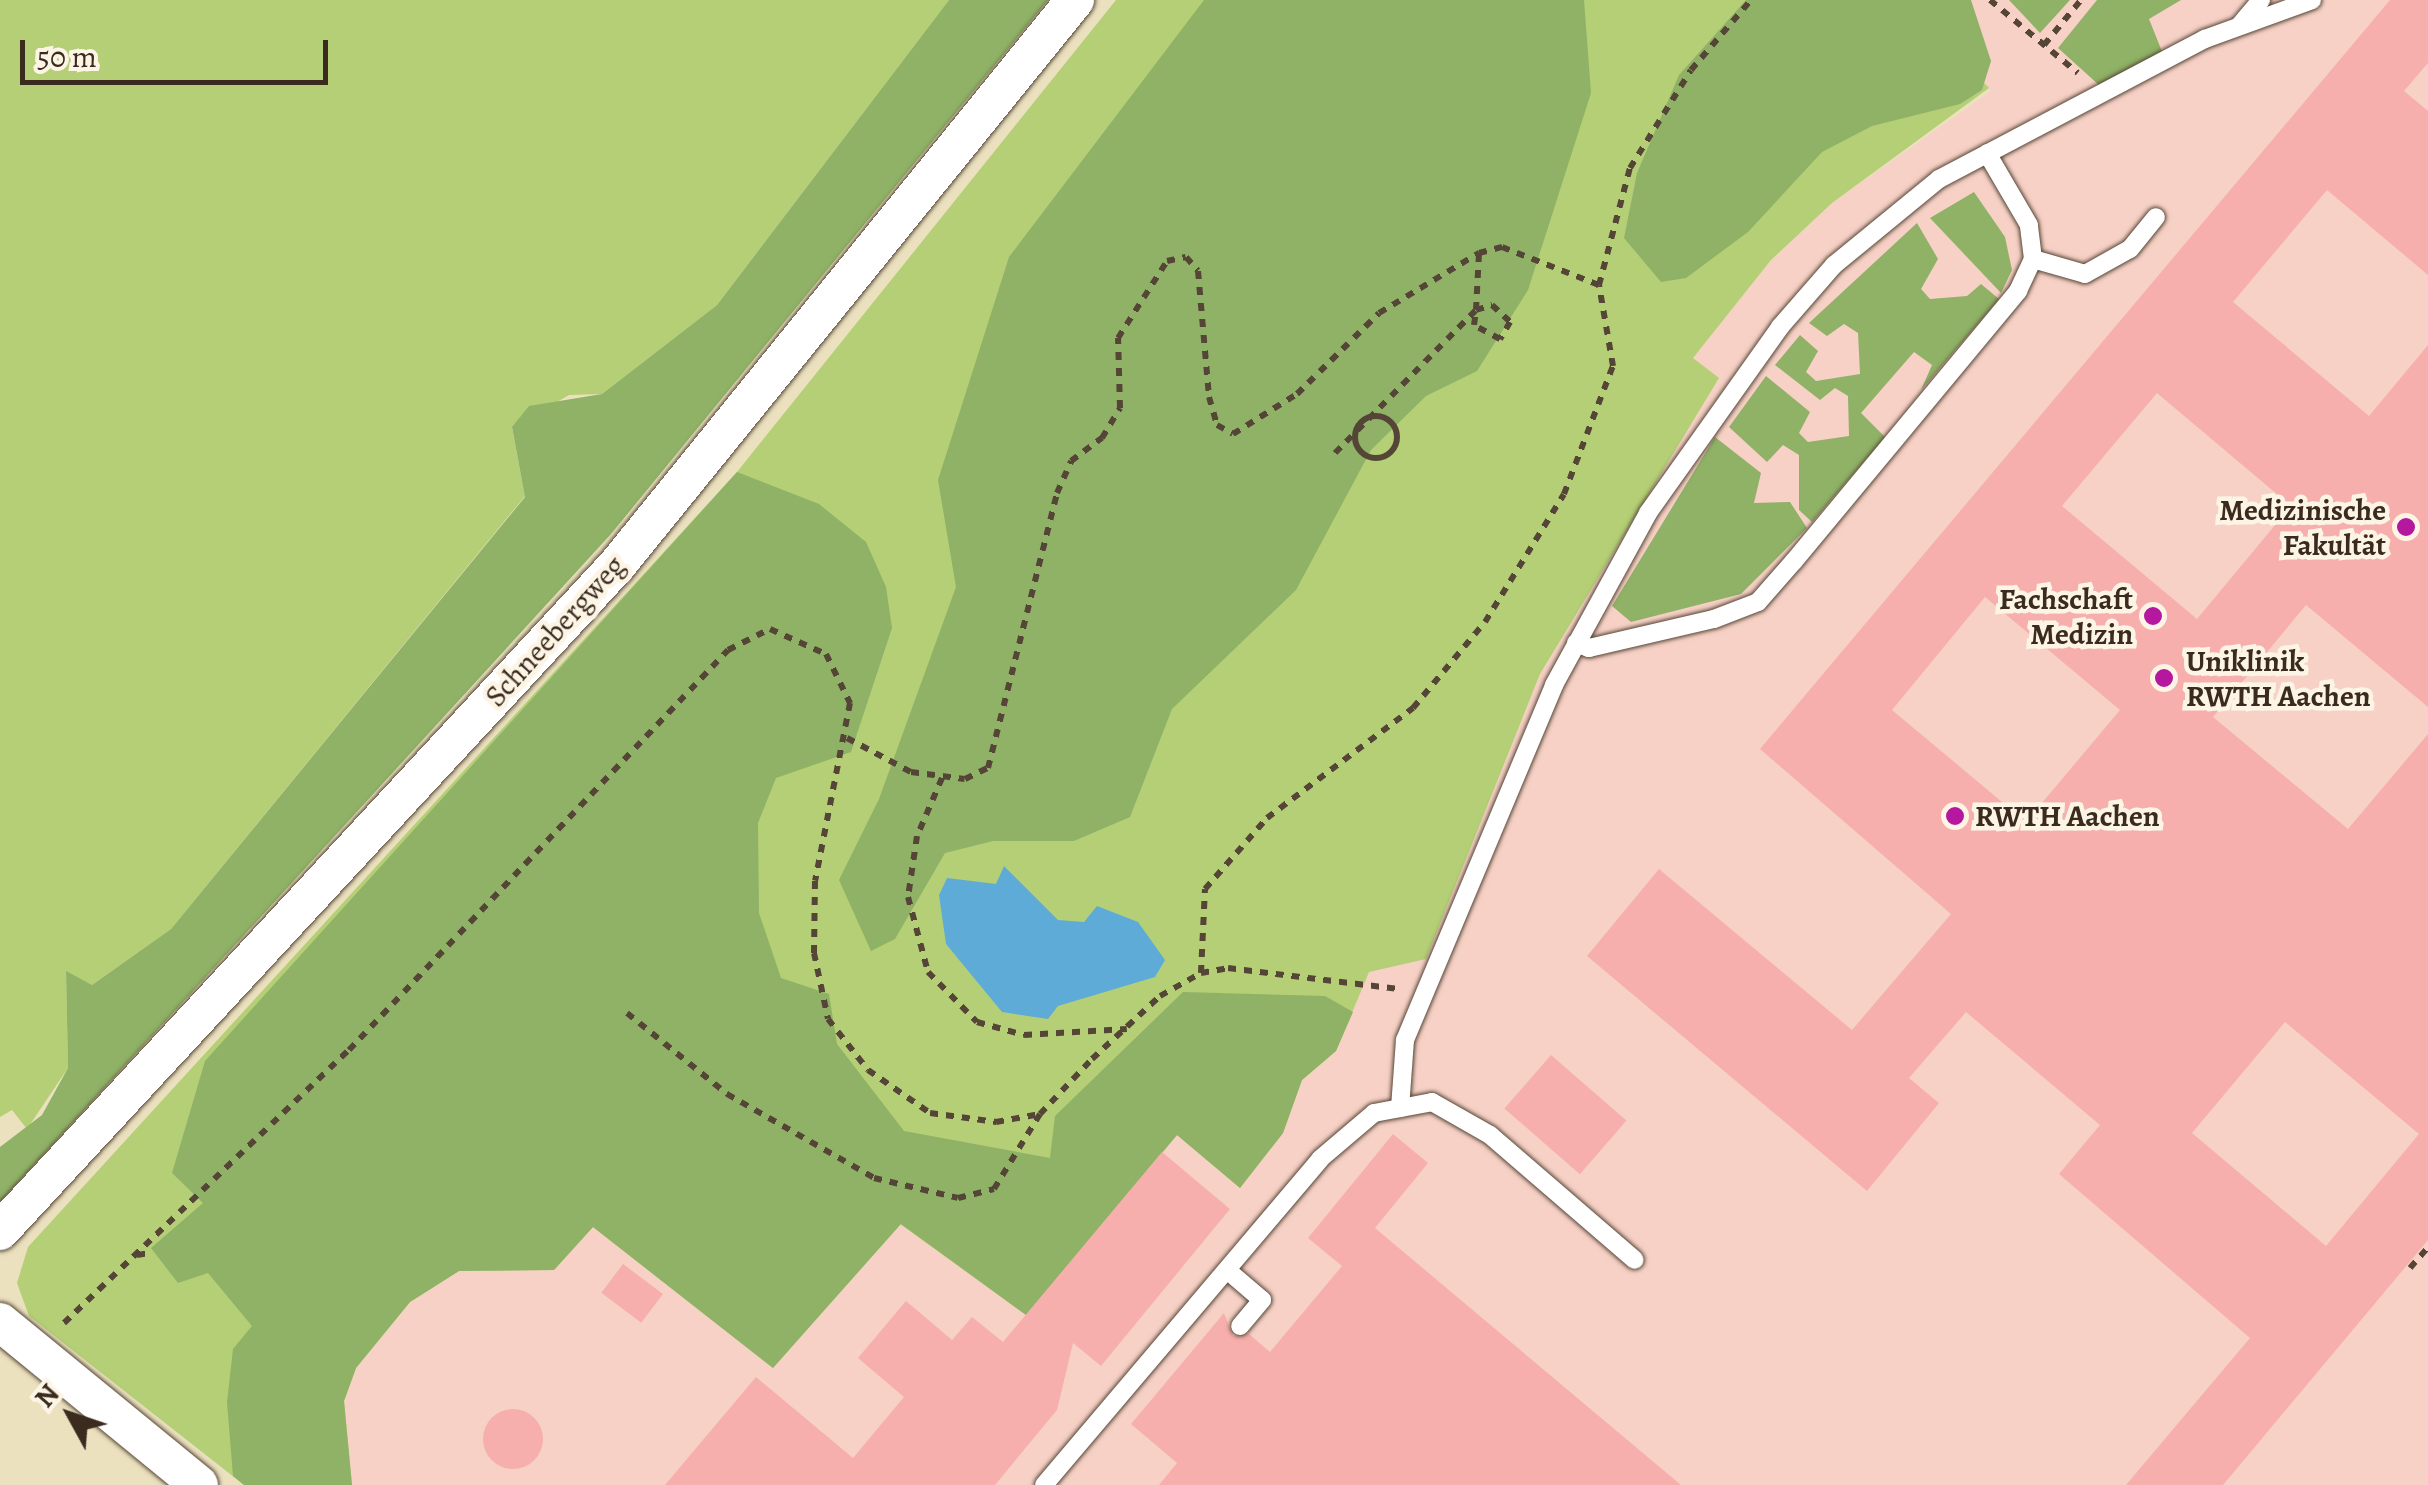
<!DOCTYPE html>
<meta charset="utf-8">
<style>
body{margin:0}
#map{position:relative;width:2428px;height:1485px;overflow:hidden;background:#ebe1bf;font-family:Alegreya,serif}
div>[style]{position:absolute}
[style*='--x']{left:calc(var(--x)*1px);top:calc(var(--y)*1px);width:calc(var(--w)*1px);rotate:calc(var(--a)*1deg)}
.built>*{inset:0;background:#f7d1c6}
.green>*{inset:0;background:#b4cf75}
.forest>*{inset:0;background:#8fb266}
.water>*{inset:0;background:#5fabd8}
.building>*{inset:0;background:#f6afac;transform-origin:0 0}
.round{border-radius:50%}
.path>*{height:6px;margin-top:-3px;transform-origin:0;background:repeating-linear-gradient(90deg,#554536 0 8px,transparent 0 16px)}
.path>.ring{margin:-3px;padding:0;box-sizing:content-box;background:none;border:6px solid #554536;border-radius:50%}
.roads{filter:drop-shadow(0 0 2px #554536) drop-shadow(0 0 2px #554536)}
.service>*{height:18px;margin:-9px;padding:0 9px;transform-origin:9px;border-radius:9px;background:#fff}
.minor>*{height:38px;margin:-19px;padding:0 19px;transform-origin:19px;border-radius:19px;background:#fff}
.dots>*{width:28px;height:28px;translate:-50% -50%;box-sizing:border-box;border:5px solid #fcf5e5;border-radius:50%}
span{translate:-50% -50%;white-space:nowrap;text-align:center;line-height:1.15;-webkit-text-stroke:9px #fcf5e5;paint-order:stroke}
.poi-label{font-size:30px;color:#3b2a1e;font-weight:700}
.right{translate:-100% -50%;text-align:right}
.left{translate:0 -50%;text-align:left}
.street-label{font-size:30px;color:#3b2a1e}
.north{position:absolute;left:20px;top:1365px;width:100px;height:100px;-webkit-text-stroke:8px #fcf5e5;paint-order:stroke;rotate:310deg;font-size:28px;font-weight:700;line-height:40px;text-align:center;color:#3b2a1e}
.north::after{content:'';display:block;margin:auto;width:35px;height:45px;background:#3b2a1e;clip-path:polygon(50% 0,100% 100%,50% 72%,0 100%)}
.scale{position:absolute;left:20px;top:40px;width:308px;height:45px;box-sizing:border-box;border:5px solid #3b2a1e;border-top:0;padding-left:12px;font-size:30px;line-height:35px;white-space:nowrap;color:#3b2a1e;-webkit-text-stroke:8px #fcf5e5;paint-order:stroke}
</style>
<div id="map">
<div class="built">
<i style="clip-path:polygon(1904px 0,2428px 0,2428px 1485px,352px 1485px,344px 1401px,356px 1368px,410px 1302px,459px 1271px,505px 1269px,592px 1226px,773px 1368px,901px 1224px,1026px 1315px,1177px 1135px,1240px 1187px,1282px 1133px,1302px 1080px,1336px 1051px,1369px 971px,1426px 959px,1540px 674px,1719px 378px,1692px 359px,1771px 260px,1832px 203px,1991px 91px)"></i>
</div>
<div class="green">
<i style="clip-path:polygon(0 0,949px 0,717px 305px,602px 394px,569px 395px,512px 428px,525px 496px,171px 929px,92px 985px,66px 972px,68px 1068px,27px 1129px,12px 1110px,0 1117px)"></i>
<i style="clip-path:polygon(1116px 0,1904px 0,1989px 88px,1832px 203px,1771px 260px,1693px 358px,1719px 378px,1540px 674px,1426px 959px,1369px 972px,1336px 1051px,1302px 1080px,1283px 1133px,1240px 1188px,1177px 1135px,1026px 1315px,900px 1224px,773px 1368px,593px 1227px,554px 1270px,459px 1271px,410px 1302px,356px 1368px,344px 1401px,352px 1485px,244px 1485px,29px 1316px,17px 1283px,28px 1247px,737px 472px)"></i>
</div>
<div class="forest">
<i style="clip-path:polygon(949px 0,1048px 0,611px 534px,0 1202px,0 1147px,42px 1115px,68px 1068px,66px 971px,92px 985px,171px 929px,525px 497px,512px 427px,529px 406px,602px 394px,717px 305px)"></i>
<i style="clip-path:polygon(1204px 0,1584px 0,1591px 93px,1528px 290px,1477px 371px,1426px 396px,1371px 450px,1296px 590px,1172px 709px,1130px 817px,1074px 841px,993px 841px,945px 853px,895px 939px,871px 951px,839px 880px,879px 799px,956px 587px,938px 480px,1009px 257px)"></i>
<i style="clip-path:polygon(1746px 0,1971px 0,1991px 61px,1982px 90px,1960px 104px,1872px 126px,1822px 152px,1748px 232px,1686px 278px,1661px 282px,1624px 238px,1637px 173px,1679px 75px)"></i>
<i style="clip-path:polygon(2009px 0,2070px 0,2040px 33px)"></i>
<i style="clip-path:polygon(2097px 0,2181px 0,2149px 19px,2163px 54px,2100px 86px,2058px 48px)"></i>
<i style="clip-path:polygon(1974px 192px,2005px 237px,2012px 270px,2001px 293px,1930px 218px)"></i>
<i style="clip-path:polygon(1917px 223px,1938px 259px,1921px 289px,1930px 299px,1967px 296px,1981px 284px,1999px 299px,1921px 390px,1932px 365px,1914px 352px,1861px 413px,1885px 437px,1812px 522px,1799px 510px,1799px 455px,1783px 445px,1767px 462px,1729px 427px,1766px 376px,1810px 412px,1799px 433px,1808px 442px,1849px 436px,1848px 396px,1835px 388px,1820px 400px,1775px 365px,1800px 335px,1818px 351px,1806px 372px,1816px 381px,1860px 374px,1858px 333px,1844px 324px,1827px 336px,1809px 323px)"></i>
<i style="clip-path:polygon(1715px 437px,1761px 473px,1754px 503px,1790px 502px,1807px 528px,1741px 594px,1631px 622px,1612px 606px)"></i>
<i style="clip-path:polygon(737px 472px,819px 504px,866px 542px,886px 587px,892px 628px,851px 752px,776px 778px,758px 823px,759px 913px,781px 978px,829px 994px,837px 1044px,904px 1131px,1050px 1158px,1055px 1116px,1183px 992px,1325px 996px,1353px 1012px,1336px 1051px,1302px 1080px,1283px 1133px,1240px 1188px,1177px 1135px,1026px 1315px,901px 1224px,773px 1368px,593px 1227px,554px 1270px,459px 1271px,410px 1302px,356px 1368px,344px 1401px,352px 1485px,244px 1485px,233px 1476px,227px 1402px,233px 1349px,252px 1326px,208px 1273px,178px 1283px,151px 1248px,203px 1203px,172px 1173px,205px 1061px)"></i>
</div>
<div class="water">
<i style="clip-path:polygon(1004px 866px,1058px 920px,1084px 922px,1097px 906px,1138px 922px,1165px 960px,1155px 977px,1058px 1006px,1048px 1019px,1002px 1012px,946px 944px,939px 895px,947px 878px,996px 884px)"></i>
</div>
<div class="building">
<i style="clip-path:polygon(evenodd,2390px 0,2428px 0,2428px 63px,2404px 91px,2428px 111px,2428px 275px,2327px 190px,2233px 302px,2369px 416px,2428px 345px,2428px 707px,2306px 605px,2213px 717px,2348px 829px,2428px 734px,2428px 1240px,2223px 1485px,2126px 1485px,2250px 1338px,2059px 1174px,2100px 1125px,1966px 1012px,1909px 1078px,1939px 1103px,1867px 1191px,1587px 956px,1659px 869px,1852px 1030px,1951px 914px,1760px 749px,2390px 0,2157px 393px,2291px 506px,2197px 619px,2062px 506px,2157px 393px,2390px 0,1985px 597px,2120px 710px,2026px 822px,1892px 710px,1985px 597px,2390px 0,2285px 1022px,2419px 1134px,2326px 1246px,2192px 1133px,2285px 1022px)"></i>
<i style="left:1551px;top:1055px;width:100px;height:71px;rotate:41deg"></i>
<i style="clip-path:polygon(1393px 1134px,1428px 1163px,1375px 1228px,1681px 1485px,1159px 1485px,1177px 1463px,1131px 1424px,1224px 1313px,1233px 1336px,1249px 1334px,1270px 1352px,1342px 1266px,1308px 1238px)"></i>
<i style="clip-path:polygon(1162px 1152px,1230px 1209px,1101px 1366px,1073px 1343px,1057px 1410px,995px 1485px,665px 1485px,756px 1377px,853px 1458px,904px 1397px,858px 1358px,906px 1301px,952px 1340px,972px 1317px,1003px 1342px)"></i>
<i style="left:623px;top:1264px;width:50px;height:36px;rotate:37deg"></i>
<i class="round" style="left:483px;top:1409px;width:60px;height:60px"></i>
</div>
<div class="path">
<i style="--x:1990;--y:0;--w:114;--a:39.7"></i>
<i style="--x:2044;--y:45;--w:58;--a:-50.6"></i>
<i style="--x:1492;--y:305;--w:25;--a:43"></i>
<i style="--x:1510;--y:322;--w:20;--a:120"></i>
<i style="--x:1500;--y:339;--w:30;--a:-152"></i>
<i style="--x:1474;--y:325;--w:15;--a:-82"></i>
<i style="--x:1476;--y:310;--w:17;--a:-17"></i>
<i class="ring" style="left:1355px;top:416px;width:36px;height:36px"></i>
<i style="--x:1335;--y:453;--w:201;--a:-45.4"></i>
<i style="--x:1476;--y:310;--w:57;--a:-87"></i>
<i style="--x:847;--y:738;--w:72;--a:28"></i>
<i style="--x:911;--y:772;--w:54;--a:7.4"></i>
<i style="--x:965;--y:779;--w:25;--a:-26"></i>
<i style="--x:988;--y:768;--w:284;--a:-75.9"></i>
<i style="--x:1057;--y:493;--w:35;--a:-66"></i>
<i style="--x:1071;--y:461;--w:39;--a:-37"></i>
<i style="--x:1102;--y:438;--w:35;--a:-59"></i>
<i style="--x:1120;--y:408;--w:70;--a:-91.6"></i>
<i style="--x:1118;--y:338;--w:91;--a:-57.5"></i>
<i style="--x:1167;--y:261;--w:19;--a:-12"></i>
<i style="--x:1186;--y:257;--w:18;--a:49"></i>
<i style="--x:1198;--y:271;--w:126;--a:85"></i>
<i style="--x:1209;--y:397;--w:29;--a:74"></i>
<i style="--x:1217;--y:425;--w:18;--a:29"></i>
<i style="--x:1233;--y:434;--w:75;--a:-32"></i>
<i style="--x:1297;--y:394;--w:115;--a:-44.6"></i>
<i style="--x:1379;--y:313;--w:117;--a:-31"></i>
<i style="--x:1479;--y:253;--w:24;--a:-15"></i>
<i style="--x:1502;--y:247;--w:104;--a:21.4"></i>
<i style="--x:942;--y:778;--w:63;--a:113.3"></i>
<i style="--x:917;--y:836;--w:62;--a:98.4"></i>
<i style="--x:908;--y:897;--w:78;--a:75.1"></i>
<i style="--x:928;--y:972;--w:70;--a:45.6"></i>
<i style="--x:977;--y:1022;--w:49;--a:15.5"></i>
<i style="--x:1024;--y:1035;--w:103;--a:-3.3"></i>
<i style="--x:1201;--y:973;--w:84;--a:-87.3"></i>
<i style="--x:1205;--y:889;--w:94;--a:-48.9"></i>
<i style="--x:1267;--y:818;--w:183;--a:-37"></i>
<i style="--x:1413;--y:708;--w:112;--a:-50.1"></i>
<i style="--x:1485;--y:622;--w:150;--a:-58.3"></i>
<i style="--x:1564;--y:494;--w:137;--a:-69.1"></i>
<i style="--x:1613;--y:366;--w:82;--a:-99.8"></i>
<i style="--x:1599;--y:285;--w:121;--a:-75.2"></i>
<i style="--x:1630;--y:168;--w:115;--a:-58.1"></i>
<i style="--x:1691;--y:70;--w:92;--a:-49.4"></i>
<i style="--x:627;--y:1013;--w:129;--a:39"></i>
<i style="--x:727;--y:1094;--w:169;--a:29.7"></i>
<i style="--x:874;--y:1178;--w:86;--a:13.4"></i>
<i style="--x:958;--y:1198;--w:37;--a:-14"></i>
<i style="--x:994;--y:1189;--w:88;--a:-58.5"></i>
<i style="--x:1040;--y:1114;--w:76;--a:-46.6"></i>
<i style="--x:1092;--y:1059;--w:93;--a:-42.8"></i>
<i style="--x:1160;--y:996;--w:47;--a:-29.3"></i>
<i style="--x:1201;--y:973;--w:27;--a:-10"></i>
<i style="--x:1228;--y:968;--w:172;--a:7"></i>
<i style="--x:137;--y:1255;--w:12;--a:-9"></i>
<i style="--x:2410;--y:1268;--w:28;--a:-49"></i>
<i style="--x:64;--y:1323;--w:395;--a:-43.8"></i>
<i style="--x:349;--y:1050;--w:551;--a:-46.54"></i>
<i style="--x:728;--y:650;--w:47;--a:-26.6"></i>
<i style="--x:770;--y:629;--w:61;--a:24.1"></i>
<i style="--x:826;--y:654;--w:55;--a:63.9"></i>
<i style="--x:850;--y:703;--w:181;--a:101.1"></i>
<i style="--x:815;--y:881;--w:72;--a:90.8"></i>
<i style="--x:814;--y:953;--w:67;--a:78"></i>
<i style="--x:828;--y:1019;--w:65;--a:51.9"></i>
<i style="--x:868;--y:1070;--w:75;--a:34.7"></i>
<i style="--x:930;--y:1113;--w:67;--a:7.8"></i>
<i style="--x:996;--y:1122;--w:45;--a:-10.3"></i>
</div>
<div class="roads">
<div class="service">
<i style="--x:2240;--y:25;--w:33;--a:-50"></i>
<i style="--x:2033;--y:259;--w:54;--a:16.1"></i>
<i style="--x:2085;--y:274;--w:51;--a:-29.1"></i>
<i style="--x:2130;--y:249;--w:41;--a:-50.9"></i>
<i style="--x:1576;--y:643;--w:14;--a:21"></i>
<i style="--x:1589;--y:648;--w:128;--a:-13.1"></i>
<i style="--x:1714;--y:619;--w:47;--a:-21.1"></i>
<i style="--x:1758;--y:602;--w:55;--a:-48.7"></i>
<i style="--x:1794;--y:561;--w:351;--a:-50.3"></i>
<i style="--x:2018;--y:291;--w:35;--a:-65"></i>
<i style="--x:2033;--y:259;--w:34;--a:-97"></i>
<i style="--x:2029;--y:225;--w:83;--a:-120.3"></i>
<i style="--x:1400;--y:1108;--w:68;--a:-85.8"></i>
<i style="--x:1405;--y:1040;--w:385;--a:-67.2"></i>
<i style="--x:1554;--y:685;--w:196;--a:-61.3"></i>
<i style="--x:1648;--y:513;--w:228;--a:-54.6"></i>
<i style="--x:1780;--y:327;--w:82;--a:-48.9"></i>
<i style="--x:1834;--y:265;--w:136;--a:-39.3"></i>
<i style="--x:1939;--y:179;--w:301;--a:-27.8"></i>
<i style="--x:2205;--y:39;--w:114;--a:-20"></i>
<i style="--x:1227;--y:1270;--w:46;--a:40.6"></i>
<i style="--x:1262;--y:1300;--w:34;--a:130"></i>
<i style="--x:1044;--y:1485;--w:427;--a:-49.7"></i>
<i style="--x:1320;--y:1159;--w:71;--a:-40.4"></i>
<i style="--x:1374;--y:1113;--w:59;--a:-10.7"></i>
<i style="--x:1432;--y:1102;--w:67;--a:29.6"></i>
<i style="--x:1490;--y:1135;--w:191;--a:40.8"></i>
</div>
<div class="minor">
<i style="--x:0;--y:1231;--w:909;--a:-47.18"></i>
<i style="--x:618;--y:564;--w:726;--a:-50.98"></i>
<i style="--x:0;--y:1322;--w:257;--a:39.3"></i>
</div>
</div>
<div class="dots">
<i style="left:2406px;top:527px;background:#b5179e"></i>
<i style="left:2153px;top:616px;background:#b5179e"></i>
<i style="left:2164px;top:678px;background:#b5179e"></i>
<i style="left:1955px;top:816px;background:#b5179e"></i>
</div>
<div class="poi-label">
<span class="right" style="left:2386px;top:527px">Medizinische<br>Fakultät</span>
<span class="right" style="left:2133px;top:616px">Fachschaft<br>Medizin</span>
<span class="left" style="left:2186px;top:678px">Uniklinik<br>RWTH Aachen</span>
<span class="left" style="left:1975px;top:816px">RWTH Aachen</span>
</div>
<div class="street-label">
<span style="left:555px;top:631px;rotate:-48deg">Schneebergweg</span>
</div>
<div class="north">N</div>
<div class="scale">50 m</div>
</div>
